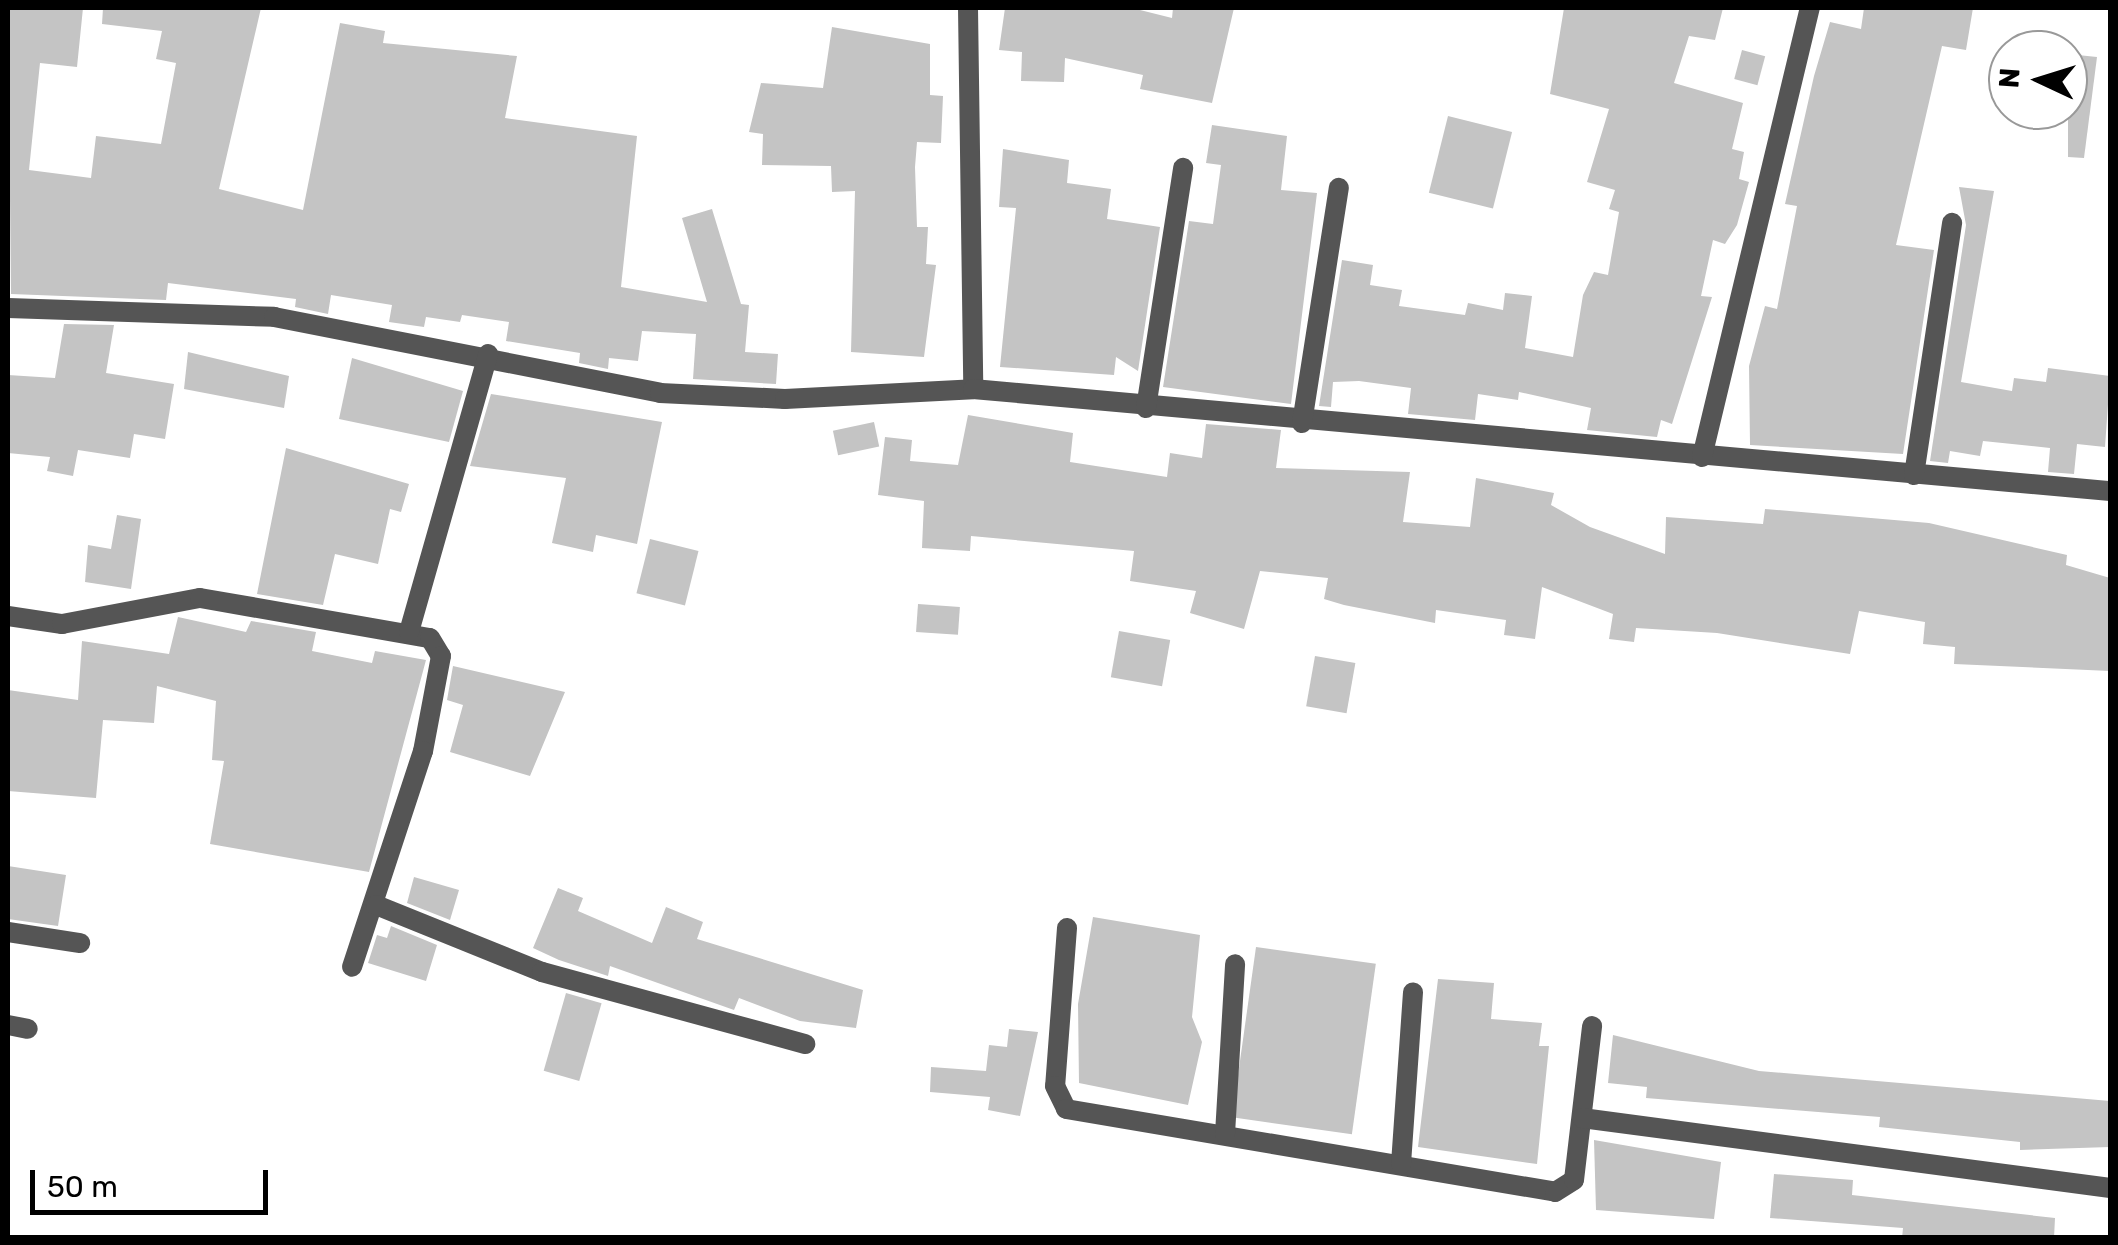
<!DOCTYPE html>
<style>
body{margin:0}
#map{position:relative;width:2118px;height:1245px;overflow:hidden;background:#fff;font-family:Rubik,sans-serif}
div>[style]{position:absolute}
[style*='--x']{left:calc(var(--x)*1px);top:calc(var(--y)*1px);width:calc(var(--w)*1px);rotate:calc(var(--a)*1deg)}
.building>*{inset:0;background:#c4c4c4;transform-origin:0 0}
.street>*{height:20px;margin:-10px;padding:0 10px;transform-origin:10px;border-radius:10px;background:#555}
span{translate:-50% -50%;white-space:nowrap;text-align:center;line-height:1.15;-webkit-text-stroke:8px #fff;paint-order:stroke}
.frame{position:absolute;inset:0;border:10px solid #000;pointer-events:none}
.north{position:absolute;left:1988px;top:30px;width:100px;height:100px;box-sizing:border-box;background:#fff;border:2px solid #999;border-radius:50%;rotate:274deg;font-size:28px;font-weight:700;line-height:40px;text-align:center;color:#000}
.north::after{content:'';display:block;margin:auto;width:35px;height:45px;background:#000;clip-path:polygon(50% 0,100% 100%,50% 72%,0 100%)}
.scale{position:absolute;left:30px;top:1170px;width:238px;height:45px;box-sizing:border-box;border:5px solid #000;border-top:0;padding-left:12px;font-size:30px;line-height:35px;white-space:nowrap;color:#000;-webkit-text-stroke:8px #fff;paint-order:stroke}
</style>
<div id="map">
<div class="building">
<i style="clip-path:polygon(8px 8px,83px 8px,77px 67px,40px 63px,29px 170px,91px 178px,96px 136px,161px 144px,176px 63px,156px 59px,162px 31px,102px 24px,103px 8px,261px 8px,219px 189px,303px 210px,340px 23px,385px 31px,383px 43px,517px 56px,505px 118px,637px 136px,621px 287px,707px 302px,682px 218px,712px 209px,741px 304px,749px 305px,745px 352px,778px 354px,776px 384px,693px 379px,696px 334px,642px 331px,638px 361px,609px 358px,608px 369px,579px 363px,580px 353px,506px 341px,509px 322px,462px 315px,460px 322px,426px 317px,424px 327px,389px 322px,392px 305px,331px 295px,328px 314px,295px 307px,296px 299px,168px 283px,166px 300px,11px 294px)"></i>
<i style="clip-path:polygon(1005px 8px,1132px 8px,1172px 18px,1173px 8px,1234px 8px,1212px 103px,1140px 89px,1143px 75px,1065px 58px,1064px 82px,1021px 81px,1022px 52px,999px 50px)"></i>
<i style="clip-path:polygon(1564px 8px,1723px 8px,1715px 40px,1689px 36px,1674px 83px,1743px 103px,1732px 149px,1744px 152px,1739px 179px,1749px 182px,1737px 225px,1725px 244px,1713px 240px,1701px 296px,1712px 297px,1672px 424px,1661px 420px,1657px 437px,1587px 430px,1591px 408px,1519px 392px,1518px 400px,1478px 394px,1475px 420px,1408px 414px,1411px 388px,1359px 381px,1333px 382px,1331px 407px,1319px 406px,1342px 260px,1373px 265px,1370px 285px,1402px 290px,1399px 306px,1465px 315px,1468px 303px,1503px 310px,1505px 293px,1532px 296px,1525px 348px,1573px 357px,1583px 295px,1594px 272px,1608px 275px,1619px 212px,1609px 209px,1615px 190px,1587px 182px,1609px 109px,1550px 94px)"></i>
<i style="clip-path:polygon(1864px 8px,1973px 8px,1966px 50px,1942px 46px,1896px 245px,1934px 250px,1903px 454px,1750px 445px,1749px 366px,1765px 306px,1777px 309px,1797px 206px,1785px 204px,1814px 76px,1830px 22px,1861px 29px)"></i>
<i style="clip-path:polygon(832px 27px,930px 44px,930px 95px,943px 96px,941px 143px,917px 142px,915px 167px,917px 227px,928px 227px,926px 264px,936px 265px,924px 357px,851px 352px,855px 191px,832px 192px,831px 166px,762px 165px,763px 134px,749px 132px,761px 83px,823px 88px)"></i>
<i style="left:1742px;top:50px;width:24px;height:30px;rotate:15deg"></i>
<i style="clip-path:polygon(2068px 54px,2097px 57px,2084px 158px,2068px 157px)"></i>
<i style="left:1448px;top:116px;width:66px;height:79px;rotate:14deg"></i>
<i style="clip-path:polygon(1212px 125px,1287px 136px,1281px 190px,1317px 193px,1291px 404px,1163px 387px,1189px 221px,1213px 224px,1221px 165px,1206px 163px)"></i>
<i style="clip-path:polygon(1003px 149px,1069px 160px,1067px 183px,1111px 189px,1107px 219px,1160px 227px,1138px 371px,1116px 357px,1114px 375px,1000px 367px,1016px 208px,999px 207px)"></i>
<i style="clip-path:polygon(1959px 187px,1994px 191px,1961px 382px,2012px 391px,2014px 378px,2046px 382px,2048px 368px,2110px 376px,2105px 447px,2077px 444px,2074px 474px,2048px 472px,2050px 448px,1983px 441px,1980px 456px,1950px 451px,1948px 463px,1930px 461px,1966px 225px)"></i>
<i style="clip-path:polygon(64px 324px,114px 325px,106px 373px,174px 384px,165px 439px,134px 434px,130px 458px,78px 450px,73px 476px,47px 471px,50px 457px,8px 453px,8px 375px,55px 378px)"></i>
<i style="clip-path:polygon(188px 352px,289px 376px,284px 408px,184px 389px)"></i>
<i style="clip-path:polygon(352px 358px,463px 391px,449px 442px,339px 419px)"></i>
<i style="clip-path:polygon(491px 394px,662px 422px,637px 544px,596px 535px,593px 552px,552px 543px,566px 478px,470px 466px)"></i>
<i style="clip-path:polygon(968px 415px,1073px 433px,1070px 462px,1167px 477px,1170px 453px,1202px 458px,1206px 424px,1281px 430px,1276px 468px,1410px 472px,1403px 522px,1470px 527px,1476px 478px,1554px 493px,1551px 505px,1590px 527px,1665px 554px,1666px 517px,1763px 524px,1765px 509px,1929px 523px,2067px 555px,2066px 565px,2110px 578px,2110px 671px,1954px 664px,1955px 647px,1923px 644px,1925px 622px,1859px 611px,1850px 654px,1717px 633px,1636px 628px,1634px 642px,1609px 639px,1613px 614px,1542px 587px,1535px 639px,1504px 635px,1506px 620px,1436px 610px,1435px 623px,1344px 605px,1324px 599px,1328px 578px,1260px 571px,1244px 629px,1190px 613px,1196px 591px,1130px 581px,1134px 551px,971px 536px,970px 551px,922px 548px,924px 501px,878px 495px,885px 437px,912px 440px,910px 461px,958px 465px)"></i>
<i style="left:874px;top:422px;width:25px;height:42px;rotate:78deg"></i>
<i style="clip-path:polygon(286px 448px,409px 484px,401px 512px,390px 509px,378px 564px,335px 554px,323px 605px,257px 594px)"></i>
<i style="clip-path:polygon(117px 515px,141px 519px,131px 589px,85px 582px,88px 545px,111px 549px)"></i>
<i style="left:650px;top:539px;width:50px;height:56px;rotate:14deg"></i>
<i style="left:918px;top:604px;width:42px;height:28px;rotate:4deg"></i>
<i style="clip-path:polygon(178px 617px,246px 632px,251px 621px,316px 632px,312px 651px,372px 663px,375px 651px,426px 660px,369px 872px,210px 844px,224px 761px,212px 760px,216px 701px,157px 686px,154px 723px,103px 720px,96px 798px,8px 791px,8px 690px,78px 700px,82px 641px,169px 654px)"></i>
<i style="left:1119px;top:631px;width:52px;height:47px;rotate:10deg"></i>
<i style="left:1315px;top:656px;width:41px;height:51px;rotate:10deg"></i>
<i style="clip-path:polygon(453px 666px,565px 692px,530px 776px,450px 752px,463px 705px,447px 700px)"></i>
<i style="clip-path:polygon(8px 866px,66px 875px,58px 926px,8px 919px)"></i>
<i style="clip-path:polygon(414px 877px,459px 890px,450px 920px,407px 903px)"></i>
<i style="clip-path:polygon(558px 888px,583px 898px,578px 911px,652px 943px,666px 907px,703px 922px,697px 939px,863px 990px,856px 1028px,800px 1021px,739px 998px,734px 1010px,610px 966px,608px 976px,559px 960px,533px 948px)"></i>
<i style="clip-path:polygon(1093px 917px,1200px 935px,1192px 1017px,1202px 1042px,1188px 1105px,1079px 1083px,1078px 1004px)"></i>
<i style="clip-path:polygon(391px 926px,437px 945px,426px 981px,368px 963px,377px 935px,387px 938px)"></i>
<i style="left:1256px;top:947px;width:121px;height:172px;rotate:8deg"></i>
<i style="clip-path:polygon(1438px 979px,1494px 983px,1491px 1019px,1542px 1023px,1539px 1046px,1549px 1046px,1537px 1164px,1418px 1147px)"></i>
<i style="left:566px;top:993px;width:37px;height:81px;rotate:16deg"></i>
<i style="clip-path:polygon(1009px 1029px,1038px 1032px,1020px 1116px,988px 1110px,990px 1097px,930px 1092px,931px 1067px,986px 1071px,989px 1045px,1007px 1047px)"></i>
<i style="clip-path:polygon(1613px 1035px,1759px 1071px,2110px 1101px,2110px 1147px,2020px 1150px,2020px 1142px,1879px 1127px,1880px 1117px,1646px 1098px,1647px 1087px,1608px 1083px)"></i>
<i style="clip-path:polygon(1594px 1140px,1721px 1162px,1714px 1219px,1596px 1210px)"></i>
<i style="clip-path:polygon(1774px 1174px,1853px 1180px,1852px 1195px,2055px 1218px,2054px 1238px,1902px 1238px,1903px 1228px,1770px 1218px)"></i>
</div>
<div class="street">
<i style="--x:968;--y:8;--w:381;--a:89.2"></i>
<i style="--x:8;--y:308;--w:266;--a:1.9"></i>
<i style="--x:274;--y:317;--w:393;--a:11.1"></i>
<i style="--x:660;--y:393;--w:125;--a:2.7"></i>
<i style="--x:785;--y:399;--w:188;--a:-3"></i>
<i style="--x:973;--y:389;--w:1142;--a:5.13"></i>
<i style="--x:1146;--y:408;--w:243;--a:-81.2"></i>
<i style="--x:1302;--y:423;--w:238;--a:-81.1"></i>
<i style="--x:1702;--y:457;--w:462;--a:-76.5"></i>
<i style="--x:1914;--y:475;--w:255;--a:-81.4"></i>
<i style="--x:8;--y:616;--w:55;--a:8.4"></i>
<i style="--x:62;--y:624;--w:140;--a:-10.7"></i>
<i style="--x:200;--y:598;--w:233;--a:9.9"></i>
<i style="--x:430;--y:638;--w:21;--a:59"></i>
<i style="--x:441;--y:656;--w:97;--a:100.7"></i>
<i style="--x:423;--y:751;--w:227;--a:108.2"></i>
<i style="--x:409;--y:632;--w:289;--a:-74.1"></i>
<i style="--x:376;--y:905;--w:179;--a:22"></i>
<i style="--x:542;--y:972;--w:273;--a:15.3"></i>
<i style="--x:1067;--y:928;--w:158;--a:94.3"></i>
<i style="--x:1055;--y:1086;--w:25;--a:64"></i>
<i style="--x:1066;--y:1109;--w:496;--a:9.6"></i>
<i style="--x:1555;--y:1192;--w:22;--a:-32"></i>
<i style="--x:1574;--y:1180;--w:155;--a:-83.3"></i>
<i style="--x:8;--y:932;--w:73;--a:8.7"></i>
<i style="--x:8;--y:1025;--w:20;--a:11"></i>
<i style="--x:1582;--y:1118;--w:533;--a:7.55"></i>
<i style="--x:1225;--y:1134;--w:170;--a:-86.6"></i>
<i style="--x:1401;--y:1164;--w:172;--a:-86"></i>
</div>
<div class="frame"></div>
<div class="north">N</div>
<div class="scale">50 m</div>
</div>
